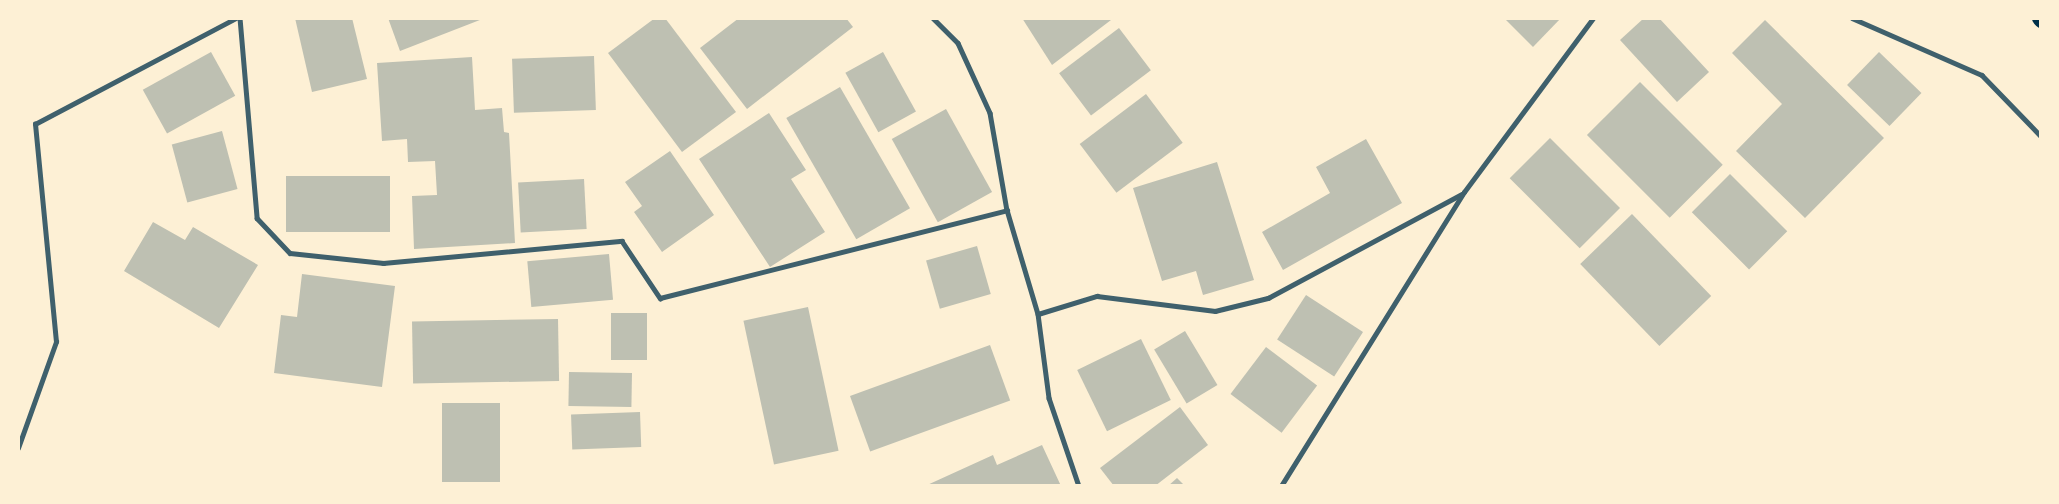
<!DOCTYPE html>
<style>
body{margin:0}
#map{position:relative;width:2059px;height:504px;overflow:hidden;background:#fdf0d5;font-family:Figtree,sans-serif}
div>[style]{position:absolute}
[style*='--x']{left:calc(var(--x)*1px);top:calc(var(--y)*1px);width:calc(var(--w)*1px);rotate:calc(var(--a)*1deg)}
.building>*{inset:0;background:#bec0b2;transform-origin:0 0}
.service>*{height:4.5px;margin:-2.25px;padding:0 2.25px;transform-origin:2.25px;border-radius:2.25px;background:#3f606c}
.primary>*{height:15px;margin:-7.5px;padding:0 7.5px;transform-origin:7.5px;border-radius:7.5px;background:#003049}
span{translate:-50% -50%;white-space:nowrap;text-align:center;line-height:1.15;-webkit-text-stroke:4.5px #fdf0d5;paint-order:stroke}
.frame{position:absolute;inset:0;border:20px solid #fdf0d5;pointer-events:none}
</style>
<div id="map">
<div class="building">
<i style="clip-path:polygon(295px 18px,352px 18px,367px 79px,312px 92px)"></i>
<i style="clip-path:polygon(388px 18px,485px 18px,400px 51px)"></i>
<i style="clip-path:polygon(655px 18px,665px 18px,736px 112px,682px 152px,608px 53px)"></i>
<i style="clip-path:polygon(739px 18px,846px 18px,853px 27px,747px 109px,700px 48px)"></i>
<i style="clip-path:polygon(1022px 18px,1110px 18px,1111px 20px,1052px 65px)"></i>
<i style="clip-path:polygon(1504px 18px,1561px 18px,1533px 47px)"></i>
<i style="clip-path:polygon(1644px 18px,1659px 18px,1709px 72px,1677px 102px,1620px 40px)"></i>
<i style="clip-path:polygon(1765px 20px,1884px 138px,1805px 218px,1736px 151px,1782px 104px,1732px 53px)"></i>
<i style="left:1119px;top:28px;width:53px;height:75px;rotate:53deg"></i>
<i style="left:211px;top:52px;width:50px;height:78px;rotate:61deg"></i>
<i style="left:883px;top:52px;width:68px;height:43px;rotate:61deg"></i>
<i style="left:1879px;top:52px;width:59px;height:46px;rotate:44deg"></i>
<i style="left:594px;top:56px;width:54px;height:82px;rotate:88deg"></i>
<i style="clip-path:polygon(472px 57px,475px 110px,502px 108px,504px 132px,509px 133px,515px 243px,414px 249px,412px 196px,437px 195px,435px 161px,408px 162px,407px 139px,382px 141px,377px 63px)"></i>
<i style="left:1640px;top:82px;width:117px;height:75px;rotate:45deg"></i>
<i style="left:840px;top:87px;width:140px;height:62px;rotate:60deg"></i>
<i style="left:1146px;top:94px;width:61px;height:83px;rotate:53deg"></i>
<i style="left:946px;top:109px;width:95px;height:62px;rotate:61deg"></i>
<i style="clip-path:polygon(769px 113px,806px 170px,791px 179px,825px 232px,770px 267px,699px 159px)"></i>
<i style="left:222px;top:131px;width:60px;height:52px;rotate:75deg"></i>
<i style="left:1550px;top:138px;width:99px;height:57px;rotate:45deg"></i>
<i style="clip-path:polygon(1366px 139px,1402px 203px,1283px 270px,1262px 232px,1330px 193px,1316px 167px)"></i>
<i style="clip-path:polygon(670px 151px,714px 215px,662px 252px,634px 212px,642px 206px,625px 182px)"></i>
<i style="clip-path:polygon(1217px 162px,1254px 280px,1203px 295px,1196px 271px,1162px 281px,1133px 188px)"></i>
<i style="left:1730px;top:174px;width:81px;height:54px;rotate:45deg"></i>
<i style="left:390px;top:176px;width:56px;height:104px;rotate:90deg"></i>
<i style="left:584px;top:179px;width:50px;height:66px;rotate:87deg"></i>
<i style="left:1632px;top:214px;width:114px;height:72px;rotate:46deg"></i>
<i style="clip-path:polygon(153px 222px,185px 240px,193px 227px,258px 265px,219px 328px,124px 271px)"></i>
<i style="left:977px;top:246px;width:50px;height:53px;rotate:74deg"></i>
<i style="left:609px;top:254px;width:46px;height:82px;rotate:85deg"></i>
<i style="clip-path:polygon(302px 274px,395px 286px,382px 387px,274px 373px,281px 315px,297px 317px)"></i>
<i style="left:1306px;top:295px;width:68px;height:53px;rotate:33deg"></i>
<i style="left:808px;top:307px;width:147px;height:66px;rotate:78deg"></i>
<i style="left:611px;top:313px;width:36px;height:47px"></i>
<i style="left:558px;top:319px;width:62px;height:146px;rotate:89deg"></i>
<i style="left:1185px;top:331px;width:63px;height:36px;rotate:59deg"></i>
<i style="left:1141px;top:339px;width:68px;height:71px;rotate:64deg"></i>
<i style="left:990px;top:345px;width:59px;height:149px;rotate:70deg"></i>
<i style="left:1266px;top:347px;width:64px;height:59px;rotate:37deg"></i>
<i style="left:569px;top:372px;width:63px;height:34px;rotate:1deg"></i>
<i style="left:442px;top:403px;width:58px;height:79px"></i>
<i style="clip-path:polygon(1180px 407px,1208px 445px,1155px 486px,1114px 486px,1100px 468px)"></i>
<i style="left:640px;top:412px;width:35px;height:69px;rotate:88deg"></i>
<i style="clip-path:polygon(1042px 445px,1061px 486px,925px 486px,993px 455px,997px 465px)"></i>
<i style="clip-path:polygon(1177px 478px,1185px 486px,1168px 486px)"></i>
</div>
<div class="service">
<i style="--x:240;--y:18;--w:201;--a:85.1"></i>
<i style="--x:257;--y:218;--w:48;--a:46.7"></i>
<i style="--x:290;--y:253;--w:94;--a:6.1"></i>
<i style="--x:383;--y:263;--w:240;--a:-5.3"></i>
<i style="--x:622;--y:241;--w:69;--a:56.3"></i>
<i style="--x:660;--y:298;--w:358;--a:-14.2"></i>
<i style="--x:933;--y:18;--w:35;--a:45"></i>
<i style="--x:958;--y:43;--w:77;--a:65.4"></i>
<i style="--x:990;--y:113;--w:98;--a:80.1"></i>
<i style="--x:1007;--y:210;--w:109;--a:73.4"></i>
<i style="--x:1038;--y:314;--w:85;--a:82.5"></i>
<i style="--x:1049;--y:398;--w:93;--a:71.2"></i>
<i style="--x:1852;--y:18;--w:142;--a:23.7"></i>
<i style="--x:1982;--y:75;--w:85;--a:46"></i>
<i style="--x:1038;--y:314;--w:62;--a:-17"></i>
<i style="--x:1097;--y:296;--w:119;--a:7.2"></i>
<i style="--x:1215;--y:311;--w:55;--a:-13.8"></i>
<i style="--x:1268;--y:298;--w:220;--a:-28.2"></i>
<i style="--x:18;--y:448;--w:113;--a:-70.3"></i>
<i style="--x:56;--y:342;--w:219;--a:-95.5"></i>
<i style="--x:35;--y:124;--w:227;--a:-27.8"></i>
<i style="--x:1281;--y:486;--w:346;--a:-58.1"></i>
<i style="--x:1464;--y:192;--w:217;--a:-53.4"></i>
</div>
<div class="primary">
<i style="--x:2039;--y:18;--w:3;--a:45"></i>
</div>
<div class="frame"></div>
</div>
